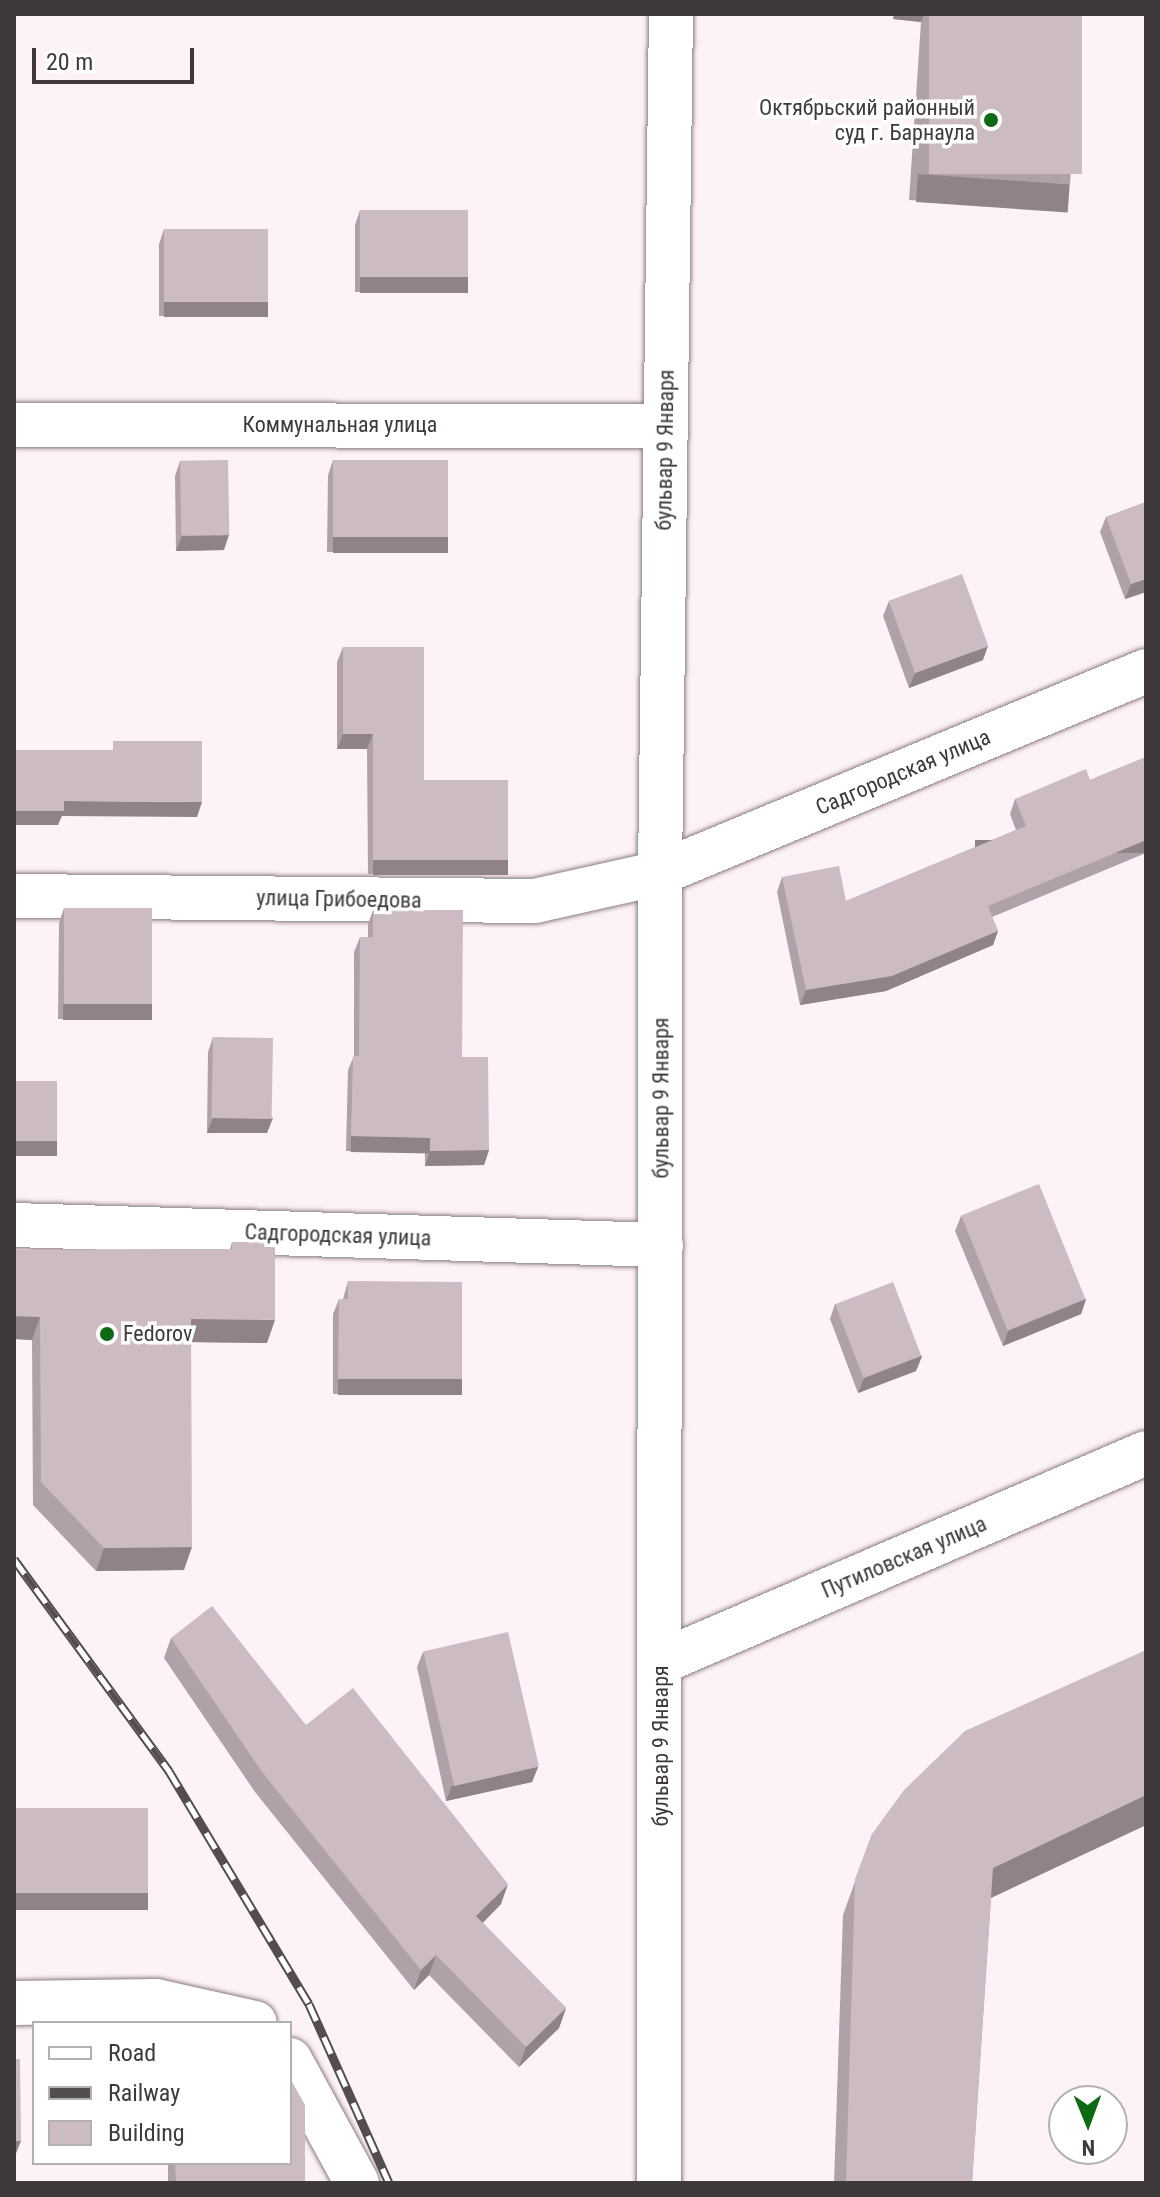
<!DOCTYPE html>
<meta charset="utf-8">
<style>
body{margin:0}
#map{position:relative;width:1160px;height:2197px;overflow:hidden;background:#fdf2f6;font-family:"Roboto Condensed",sans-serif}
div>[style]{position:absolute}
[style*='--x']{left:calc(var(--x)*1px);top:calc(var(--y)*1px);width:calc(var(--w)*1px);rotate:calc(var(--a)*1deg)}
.roads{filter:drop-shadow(0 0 2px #8c7c82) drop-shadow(0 0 2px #8c7c82)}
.minor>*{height:44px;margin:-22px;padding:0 22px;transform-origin:22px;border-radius:22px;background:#fff}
.rail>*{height:9px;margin-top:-4.5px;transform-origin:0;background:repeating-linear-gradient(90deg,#fff 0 18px,#544d4f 0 36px);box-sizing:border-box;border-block:2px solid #544d4f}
.wall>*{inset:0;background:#afa1a7;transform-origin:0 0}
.shaded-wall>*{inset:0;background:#8f8388;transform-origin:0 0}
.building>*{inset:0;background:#ccbbc2;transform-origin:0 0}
.dots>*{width:22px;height:22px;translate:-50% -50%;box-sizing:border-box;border:4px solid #fff;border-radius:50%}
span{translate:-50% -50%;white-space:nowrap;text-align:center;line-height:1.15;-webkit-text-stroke:7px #fff;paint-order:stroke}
.poi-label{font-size:22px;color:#40393b}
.right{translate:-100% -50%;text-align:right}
.left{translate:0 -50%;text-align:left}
.street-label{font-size:22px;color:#40393b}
.frame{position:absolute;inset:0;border:16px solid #40393b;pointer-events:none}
.legend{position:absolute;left:32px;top:2021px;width:260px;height:144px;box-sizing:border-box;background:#fff;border:2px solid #b3b0b1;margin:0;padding:10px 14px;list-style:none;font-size:24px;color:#40393b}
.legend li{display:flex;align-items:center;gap:16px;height:40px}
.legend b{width:40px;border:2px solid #b3b0b1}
.north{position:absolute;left:1048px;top:2085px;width:80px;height:80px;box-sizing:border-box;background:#fff;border:2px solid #b3b0b1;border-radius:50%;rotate:179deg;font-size:22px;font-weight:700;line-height:32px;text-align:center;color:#40393b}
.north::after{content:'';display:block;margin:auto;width:28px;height:36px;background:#0d6912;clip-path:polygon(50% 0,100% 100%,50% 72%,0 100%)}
.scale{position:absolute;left:32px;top:48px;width:162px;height:36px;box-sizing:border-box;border:4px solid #40393b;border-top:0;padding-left:10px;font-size:24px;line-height:28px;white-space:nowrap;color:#40393b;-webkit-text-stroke:6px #fff;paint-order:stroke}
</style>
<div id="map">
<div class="roads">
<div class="minor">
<i style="--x:14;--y:425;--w:651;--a:0.09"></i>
<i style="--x:14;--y:896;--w:521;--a:0.55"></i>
<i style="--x:535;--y:901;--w:128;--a:-12.6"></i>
<i style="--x:660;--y:873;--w:526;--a:-22.57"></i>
<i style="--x:14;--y:1225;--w:647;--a:1.77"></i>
<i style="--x:661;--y:1662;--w:528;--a:-23.31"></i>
<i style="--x:14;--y:2003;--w:142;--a:-0.8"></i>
<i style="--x:156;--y:2001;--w:101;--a:12.5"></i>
<i style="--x:290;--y:2060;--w:140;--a:61.4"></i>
<i style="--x:659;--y:2183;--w:1310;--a:-89.96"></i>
<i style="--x:660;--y:873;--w:859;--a:-89.27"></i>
</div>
</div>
<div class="rail">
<i style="--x:14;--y:1559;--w:263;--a:53.8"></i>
<i style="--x:169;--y:1771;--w:272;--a:59"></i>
<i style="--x:309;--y:2004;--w:196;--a:65.9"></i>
</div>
<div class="wall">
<i style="clip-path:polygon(894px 14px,1082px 14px,1070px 184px,1061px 210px,909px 200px,921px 22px,893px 19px)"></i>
<i style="clip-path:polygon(360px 210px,468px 277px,462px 292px,355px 292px,355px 225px)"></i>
<i style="clip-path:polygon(164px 229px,268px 302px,262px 316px,159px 316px,159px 244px)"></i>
<i style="clip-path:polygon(333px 460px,442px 552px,327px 552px,328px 475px)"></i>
<i style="clip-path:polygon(180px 461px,224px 550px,176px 551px,175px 476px)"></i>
<i style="clip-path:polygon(1146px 502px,1146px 592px,1125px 599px,1100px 532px,1106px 517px)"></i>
<i style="clip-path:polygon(889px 601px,983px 660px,909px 688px,883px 616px)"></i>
<i style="clip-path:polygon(343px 647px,424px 780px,503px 875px,368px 874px,367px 749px,337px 749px,337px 662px)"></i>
<i style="clip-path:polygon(1146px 757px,1146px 853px,992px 917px,998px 931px,993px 945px,886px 991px,800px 1005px,777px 892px,782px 877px,846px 901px,1016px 830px,1010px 814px,1015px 799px,1090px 780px)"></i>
<i style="clip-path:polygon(64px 908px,152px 1004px,147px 1019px,58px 1019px,59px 923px)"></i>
<i style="clip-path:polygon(373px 910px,462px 1057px,489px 1150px,484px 1165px,425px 1166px,425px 1153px,346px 1151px,348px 1070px,354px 1056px,354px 952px,360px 937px,368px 937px,368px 924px)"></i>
<i style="clip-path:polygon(213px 1037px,267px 1133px,207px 1133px,208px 1052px)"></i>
<i style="clip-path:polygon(961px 1216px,1086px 1299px,1081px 1314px,1003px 1346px,955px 1231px)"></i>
<i style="clip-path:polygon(232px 1242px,267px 1343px,191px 1342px,184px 1570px,96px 1571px,33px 1505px,32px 1340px,14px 1339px,14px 1250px,230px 1249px)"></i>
<i style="clip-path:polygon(348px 1281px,462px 1379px,457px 1394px,333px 1394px,333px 1314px,339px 1299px,343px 1299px)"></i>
<i style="clip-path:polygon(835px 1304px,922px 1356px,916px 1371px,858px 1393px,830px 1319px)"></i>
<i style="clip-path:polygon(171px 1638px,306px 1725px,501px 1904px,483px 1923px,566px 2008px,559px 2028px,519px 2067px,429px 1975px,414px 1990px,255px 1792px,164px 1658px)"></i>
<i style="clip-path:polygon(1146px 1650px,1146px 1825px,991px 1898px,972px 2183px,834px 2183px,843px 1915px,872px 1834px)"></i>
<i style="clip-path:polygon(423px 1652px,538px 1767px,532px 1782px,446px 1801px,417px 1667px)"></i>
<i style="left:168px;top:2163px;width:122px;height:20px"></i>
</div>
<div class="shaded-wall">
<i style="clip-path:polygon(895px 14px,924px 14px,921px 22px,893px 19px)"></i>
<i style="left:918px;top:174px;width:152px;height:28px;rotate:4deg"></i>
<i style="left:360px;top:277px;width:108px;height:16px"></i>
<i style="left:164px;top:302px;width:104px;height:15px"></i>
<i style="clip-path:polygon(229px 535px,224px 550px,176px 551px,182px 536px)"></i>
<i style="left:333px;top:537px;width:115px;height:16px"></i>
<i style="clip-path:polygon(1146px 579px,1146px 592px,1125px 599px,1131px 584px)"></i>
<i style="clip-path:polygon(988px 646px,983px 660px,909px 688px,915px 673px)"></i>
<i style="clip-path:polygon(343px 734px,373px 734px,367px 749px,337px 749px)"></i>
<i style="clip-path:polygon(64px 801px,202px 802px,197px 817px,62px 816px,58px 825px,14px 825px,14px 811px)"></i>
<i style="left:1146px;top:840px;width:13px;height:171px;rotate:90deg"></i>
<i style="left:373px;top:860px;width:135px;height:15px"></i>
<i style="clip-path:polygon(998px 931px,993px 945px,886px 991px,800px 1005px,806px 990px)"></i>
<i style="left:63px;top:1004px;width:89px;height:16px"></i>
<i style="clip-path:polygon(213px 1118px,273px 1118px,267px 1133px,207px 1133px)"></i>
<i style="left:351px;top:1136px;width:79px;height:16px;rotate:1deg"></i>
<i style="left:14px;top:1141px;width:43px;height:15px"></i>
<i style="clip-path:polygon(489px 1150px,484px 1165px,425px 1166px,430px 1151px)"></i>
<i style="clip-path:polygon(1086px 1299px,1081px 1314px,1003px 1346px,1008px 1331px)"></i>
<i style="clip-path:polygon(14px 1316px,40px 1317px,32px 1340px,14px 1339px)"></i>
<i style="clip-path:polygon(191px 1319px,275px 1320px,267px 1343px,183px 1342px)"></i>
<i style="clip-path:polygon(922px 1356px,916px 1371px,858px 1393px,864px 1378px)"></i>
<i style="left:338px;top:1379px;width:124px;height:16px"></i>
<i style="clip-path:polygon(192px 1547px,184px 1570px,96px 1571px,104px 1548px)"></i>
<i style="clip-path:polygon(538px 1767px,532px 1782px,446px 1801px,452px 1786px)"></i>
<i style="clip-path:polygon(1146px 1795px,1146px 1825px,980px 1903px,993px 1868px)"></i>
<i style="clip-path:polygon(508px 1884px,501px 1904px,469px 1936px,476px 1916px)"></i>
<i style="left:14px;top:1892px;width:134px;height:18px"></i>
<i style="clip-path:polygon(436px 1955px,429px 1975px,414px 1990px,421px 1970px)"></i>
<i style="clip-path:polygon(566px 2008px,559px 2028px,519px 2067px,526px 2047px)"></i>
<i style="clip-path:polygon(14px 2141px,21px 2141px,15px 2156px,14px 2156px)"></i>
</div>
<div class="building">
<i style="left:929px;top:14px;width:153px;height:160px"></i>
<i style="left:360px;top:210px;width:108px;height:67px"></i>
<i style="left:164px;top:229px;width:104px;height:73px"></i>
<i style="left:228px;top:460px;width:75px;height:48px;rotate:89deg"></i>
<i style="left:333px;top:460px;width:115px;height:77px"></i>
<i style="clip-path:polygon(1146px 502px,1146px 579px,1131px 584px,1106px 517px)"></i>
<i style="left:962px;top:574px;width:77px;height:78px;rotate:70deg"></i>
<i style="clip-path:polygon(343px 647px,424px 647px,424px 780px,508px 780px,508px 860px,373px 860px,373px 734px,343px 734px)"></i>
<i style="clip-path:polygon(113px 741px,202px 741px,202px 802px,64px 801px,64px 811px,14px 811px,14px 750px,113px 750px)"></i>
<i style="clip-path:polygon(1146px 757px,1146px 840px,988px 906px,998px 931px,892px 976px,806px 990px,782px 877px,839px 866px,846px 901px,1026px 826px,1015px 799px,1086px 769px,1090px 780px)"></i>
<i style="left:64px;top:908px;width:88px;height:96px"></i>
<i style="clip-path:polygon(373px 910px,463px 910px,462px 1057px,488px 1057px,489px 1150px,430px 1151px,430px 1138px,351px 1136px,353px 1056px,359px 1056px,360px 937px,373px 937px)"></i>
<i style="left:213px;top:1037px;width:60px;height:81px;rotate:1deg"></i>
<i style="left:14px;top:1081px;width:43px;height:60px"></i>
<i style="left:1039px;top:1184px;width:124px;height:84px;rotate:68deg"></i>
<i style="clip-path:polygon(232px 1242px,275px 1242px,275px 1320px,191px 1319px,192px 1547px,104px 1548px,41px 1482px,40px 1317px,14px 1316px,14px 1250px,232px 1249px)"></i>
<i style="clip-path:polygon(348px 1281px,462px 1282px,462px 1379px,338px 1379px,339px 1299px,348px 1299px)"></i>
<i style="left:893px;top:1282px;width:79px;height:62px;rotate:69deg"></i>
<i style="clip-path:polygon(212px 1606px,306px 1725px,353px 1688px,508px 1884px,476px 1916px,566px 2008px,526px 2047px,436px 1955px,421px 1970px,262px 1772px,171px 1638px)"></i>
<i style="left:508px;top:1632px;width:138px;height:87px;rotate:77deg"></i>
<i style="clip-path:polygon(1146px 1650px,1146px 1795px,993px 1868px,972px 2183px,846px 2182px,855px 1879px,872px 1834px,904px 1790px,965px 1731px)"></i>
<i style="left:148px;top:1808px;width:85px;height:134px;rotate:90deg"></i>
<i style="clip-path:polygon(14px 2059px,20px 2059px,21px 2141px,14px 2141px)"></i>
<i style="clip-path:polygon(290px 2078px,305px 2105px,305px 2183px,176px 2183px,175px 2163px,290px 2163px)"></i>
</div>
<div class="dots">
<i style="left:991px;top:120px;background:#0d6912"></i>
<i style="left:107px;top:1334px;background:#0d6912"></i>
</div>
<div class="poi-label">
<span class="right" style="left:975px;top:120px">Октябрьский районный<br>суд г. Барнаула</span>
<span class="left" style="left:123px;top:1334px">Fedorov</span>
</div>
<div class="street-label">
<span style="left:340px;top:425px">Коммунальная улица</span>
<span style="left:665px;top:450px;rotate:-89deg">бульвар 9 Января</span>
<span style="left:903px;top:772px;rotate:-23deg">Садгородская улица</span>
<span style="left:339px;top:899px;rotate:1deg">улица Грибоедова</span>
<span style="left:661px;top:1098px;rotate:-90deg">бульвар 9 Января</span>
<span style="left:338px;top:1235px;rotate:2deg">Садгородская улица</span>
<span style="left:904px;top:1557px;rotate:-23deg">Путиловская улица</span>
<span style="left:661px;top:1746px;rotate:-90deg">бульвар 9 Января</span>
</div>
<div class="frame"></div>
<ul class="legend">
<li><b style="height:10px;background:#fff"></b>Road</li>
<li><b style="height:10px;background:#544d4f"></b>Railway</li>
<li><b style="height:22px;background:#ccbbc2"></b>Building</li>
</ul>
<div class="north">N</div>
<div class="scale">20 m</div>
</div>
